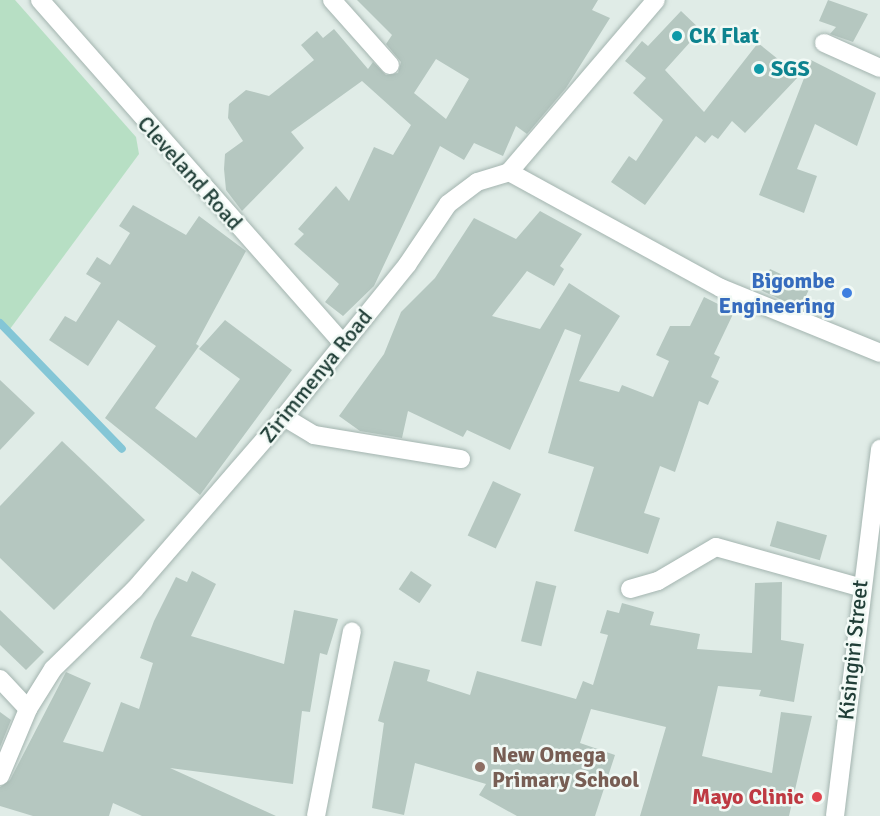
<!DOCTYPE html>
<style>
body{margin:0}
#map{position:relative;width:880px;height:816px;overflow:hidden;background:#e0ece7;font-family:Signika,sans-serif}
div>[style]{position:absolute}
[style*='--x']{left:calc(var(--x)*1px);top:calc(var(--y)*1px);width:calc(var(--w)*1px);rotate:calc(var(--a)*1deg)}
.green>*{inset:0;background:#b7dfc4}
.stream>*{height:8px;margin:-4px;padding:0 4px;transform-origin:4px;border-radius:4px;background:#84c6d6}
.building>*{inset:0;background:#b5c7c0;transform-origin:0 0}
.roads{filter:drop-shadow(0 0 2px #a3b4af) drop-shadow(0 0 2px #a3b4af)}
.minor>*{height:18px;margin:-9px;padding:0 9px;transform-origin:9px;border-radius:9px;background:#fff}
.dots>*{width:16px;height:16px;translate:-50% -50%;box-sizing:border-box;border:3px solid #f1f9f5;border-radius:50%}
span{translate:-50% -50%;white-space:nowrap;text-align:center;line-height:1.15;-webkit-text-stroke:5px #f1f9f5;paint-order:stroke}
.culture-label{font-size:22px;color:#0d838f;font-weight:700}
.left{translate:0 -50%;text-align:left}
.street-label{font-size:22px;color:#203e37}
.shop-label{font-size:22px;color:#366cbe;font-weight:700}
.right{translate:-100% -50%;text-align:right}
.education-label{font-size:22px;color:#785e54;font-weight:700}
.health-label{font-size:22px;color:#be3a42;font-weight:700}
</style>
<div id="map">
<div class="green">
<i style="clip-path:polygon(0 0,15px 0,136px 137px,139px 154px,10px 329px,0 319px)"></i>
</div>
<div class="stream">
<i style="--x:0;--y:323;--w:175;--a:45.9"></i>
</div>
<div class="building">
<i style="clip-path:polygon(evenodd,357px 0,598px 0,592px 10px,610px 18px,566px 88px,527px 134px,516px 126px,503px 156px,474px 143px,464px 160px,440px 146px,374px 286px,343px 316px,325px 302px,339px 284px,294px 244px,304px 234px,298px 229px,336px 186px,349px 201px,374px 147px,393px 155px,411px 125px,362px 81px,291px 132px,304px 148px,242px 211px,226px 190px,224px 169px,225px 154px,243px 141px,228px 118px,229px 104px,246px 90px,269px 96px,314px 60px,301px 45px,317px 31px,323px 38px,334px 29px,368px 69px,373px 62px,386px 75px,398px 73px,401px 62px,386px 44px,392px 35px,357px 0,436px 59px,469px 79px,446px 119px,414px 93px,436px 59px)"></i>
<i style="clip-path:polygon(828px 0,868px 14px,853px 42px,830px 34px,836px 27px,819px 21px)"></i>
<i style="clip-path:polygon(681px 11px,701px 30px,665px 70px,704px 112px,758px 43px,799px 76px,745px 133px,732px 121px,718px 139px,712px 135px,705px 143px,696px 136px,645px 205px,611px 182px,629px 156px,636px 161px,663px 120px,633px 93px,646px 78px,625px 61px,642px 41px,648px 46px)"></i>
<i style="clip-path:polygon(811px 60px,876px 93px,857px 146px,815px 124px,797px 169px,817px 176px,804px 213px,759px 195px)"></i>
<i style="clip-path:polygon(133px 205px,186px 235px,199px 216px,246px 251px,196px 344px,199px 346px,155px 408px,196px 438px,240px 379px,199px 349px,225px 320px,292px 370px,200px 495px,105px 418px,156px 346px,118px 320px,88px 366px,49px 340px,65px 316px,76px 322px,101px 283px,86px 274px,97px 257px,110px 265px,130px 233px,119px 226px)"></i>
<i style="clip-path:polygon(540px 211px,582px 234px,560px 266px,564px 269px,554px 286px,527px 271px,492px 316px,540px 329px,569px 283px,620px 316px,579px 381px,619px 392px,622px 385px,653px 397px,669px 361px,656px 355px,670px 326px,690px 326px,704px 297px,734px 312px,714px 354px,720px 357px,711px 377px,719px 381px,708px 405px,699px 401px,675px 472px,660px 466px,644px 513px,660px 518px,648px 554px,574px 531px,594px 467px,548px 453px,581px 335px,565px 329px,510px 450px,467px 430px,463px 437px,408px 411px,402px 438px,360px 431px,339px 416px,384px 354px,401px 312px,435px 278px,474px 218px,516px 239px)"></i>
<i style="left:770px;top:269px;width:44px;height:23px;rotate:25deg"></i>
<i style="clip-path:polygon(0 380px,35px 413px,0 450px)"></i>
<i style="clip-path:polygon(62px 441px,145px 520px,54px 610px,0 558px,0 506px)"></i>
<i style="left:493px;top:481px;width:31px;height:60px;rotate:25deg"></i>
<i style="left:777px;top:521px;width:52px;height:26px;rotate:16deg"></i>
<i style="clip-path:polygon(192px 571px,216px 584px,191px 636px,284px 664px,294px 610px,338px 619px,327px 655px,320px 653px,310px 712px,302px 711px,293px 784px,170px 768px,276px 816px,142px 816px,113px 803px,109px 816px,33px 816px,0 806px,0 787px,10px 780px,66px 672px,91px 683px,63px 742px,103px 752px,121px 702px,139px 709px,153px 663px,140px 658px,154px 621px,176px 577px,187px 582px)"></i>
<i style="left:411px;top:571px;width:25px;height:22px;rotate:34deg"></i>
<i style="left:536px;top:581px;width:21px;height:62px;rotate:14deg"></i>
<i style="clip-path:polygon(782px 582px,781px 640px,804px 644px,794px 702px,759px 696px,761px 690px,718px 686px,702px 756px,772px 773px,781px 712px,812px 716px,789px 816px,640px 816px,666px 727px,591px 709px,580px 743px,615px 755px,595px 816px,517px 816px,479px 795px,486px 784px,415px 763px,404px 815px,372px 808px,384px 723px,378px 721px,394px 661px,430px 670px,427px 681px,470px 695px,477px 671px,576px 699px,583px 681px,593px 685px,608px 635px,600px 633px,607px 610px,619px 613px,622px 603px,654px 612px,650px 625px,700px 634px,697px 649px,752px 653px,755px 583px)"></i>
<i style="clip-path:polygon(0 610px,44px 652px,26px 670px,0 645px)"></i>
<i style="clip-path:polygon(0 712px,11px 720px,0 747px)"></i>
</div>
<div class="roads">
<div class="minor">
<i style="--x:40;--y:0;--w:458;--a:48.6"></i>
<i style="--x:332;--y:0;--w:87;--a:48.3"></i>
<i style="--x:824;--y:43;--w:61;--a:24.1"></i>
<i style="--x:509;--y:172;--w:242;--a:28.7"></i>
<i style="--x:721;--y:288;--w:172;--a:22.2"></i>
<i style="--x:284;--y:417;--w:35;--a:31"></i>
<i style="--x:314;--y:435;--w:149;--a:9.3"></i>
<i style="--x:630;--y:589;--w:29;--a:-16"></i>
<i style="--x:658;--y:581;--w:67;--a:-30.4"></i>
<i style="--x:716;--y:547;--w:148;--a:15.6"></i>
<i style="--x:0;--y:679;--w:41;--a:47"></i>
<i style="--x:0;--y:776;--w:73;--a:-67.3"></i>
<i style="--x:28;--y:709;--w:47;--a:-58"></i>
<i style="--x:53;--y:669;--w:113;--a:-44.3"></i>
<i style="--x:134;--y:590;--w:229;--a:-49.1"></i>
<i style="--x:284;--y:417;--w:196;--a:-51"></i>
<i style="--x:407;--y:265;--w:73;--a:-56.1"></i>
<i style="--x:448;--y:204;--w:36;--a:-37"></i>
<i style="--x:477;--y:182;--w:34;--a:-17"></i>
<i style="--x:509;--y:172;--w:226;--a:-49.5"></i>
<i style="--x:316;--y:816;--w:188;--a:-79"></i>
<i style="--x:835;--y:816;--w:370;--a:-83"></i>
</div>
</div>
<div class="dots">
<i style="left:677px;top:36px;background:#0f9aa8"></i>
<i style="left:759px;top:69px;background:#0f9aa8"></i>
<i style="left:847px;top:293px;background:#3f7fe0"></i>
<i style="left:480px;top:767px;background:#8d6e63"></i>
<i style="left:817px;top:797px;background:#e0444e"></i>
</div>
<div class="culture-label">
<span class="left" style="left:689px;top:36px">CK Flat</span>
<span class="left" style="left:771px;top:69px">SGS</span>
</div>
<div class="street-label">
<span style="left:190px;top:173px;rotate:48deg">Cleveland Road</span>
<span style="left:316px;top:376px;rotate:-51deg">Zirimmenya Road</span>
<span style="left:853px;top:650px;rotate:-84deg">Kisingiri Street</span>
</div>
<div class="shop-label">
<span class="right" style="left:835px;top:293px">Bigombe<br>Engineering</span>
</div>
<div class="education-label">
<span class="left" style="left:492px;top:767px">New Omega<br>Primary School</span>
</div>
<div class="health-label">
<span class="right" style="left:804px;top:797px">Mayo Clinic</span>
</div>
</div>
